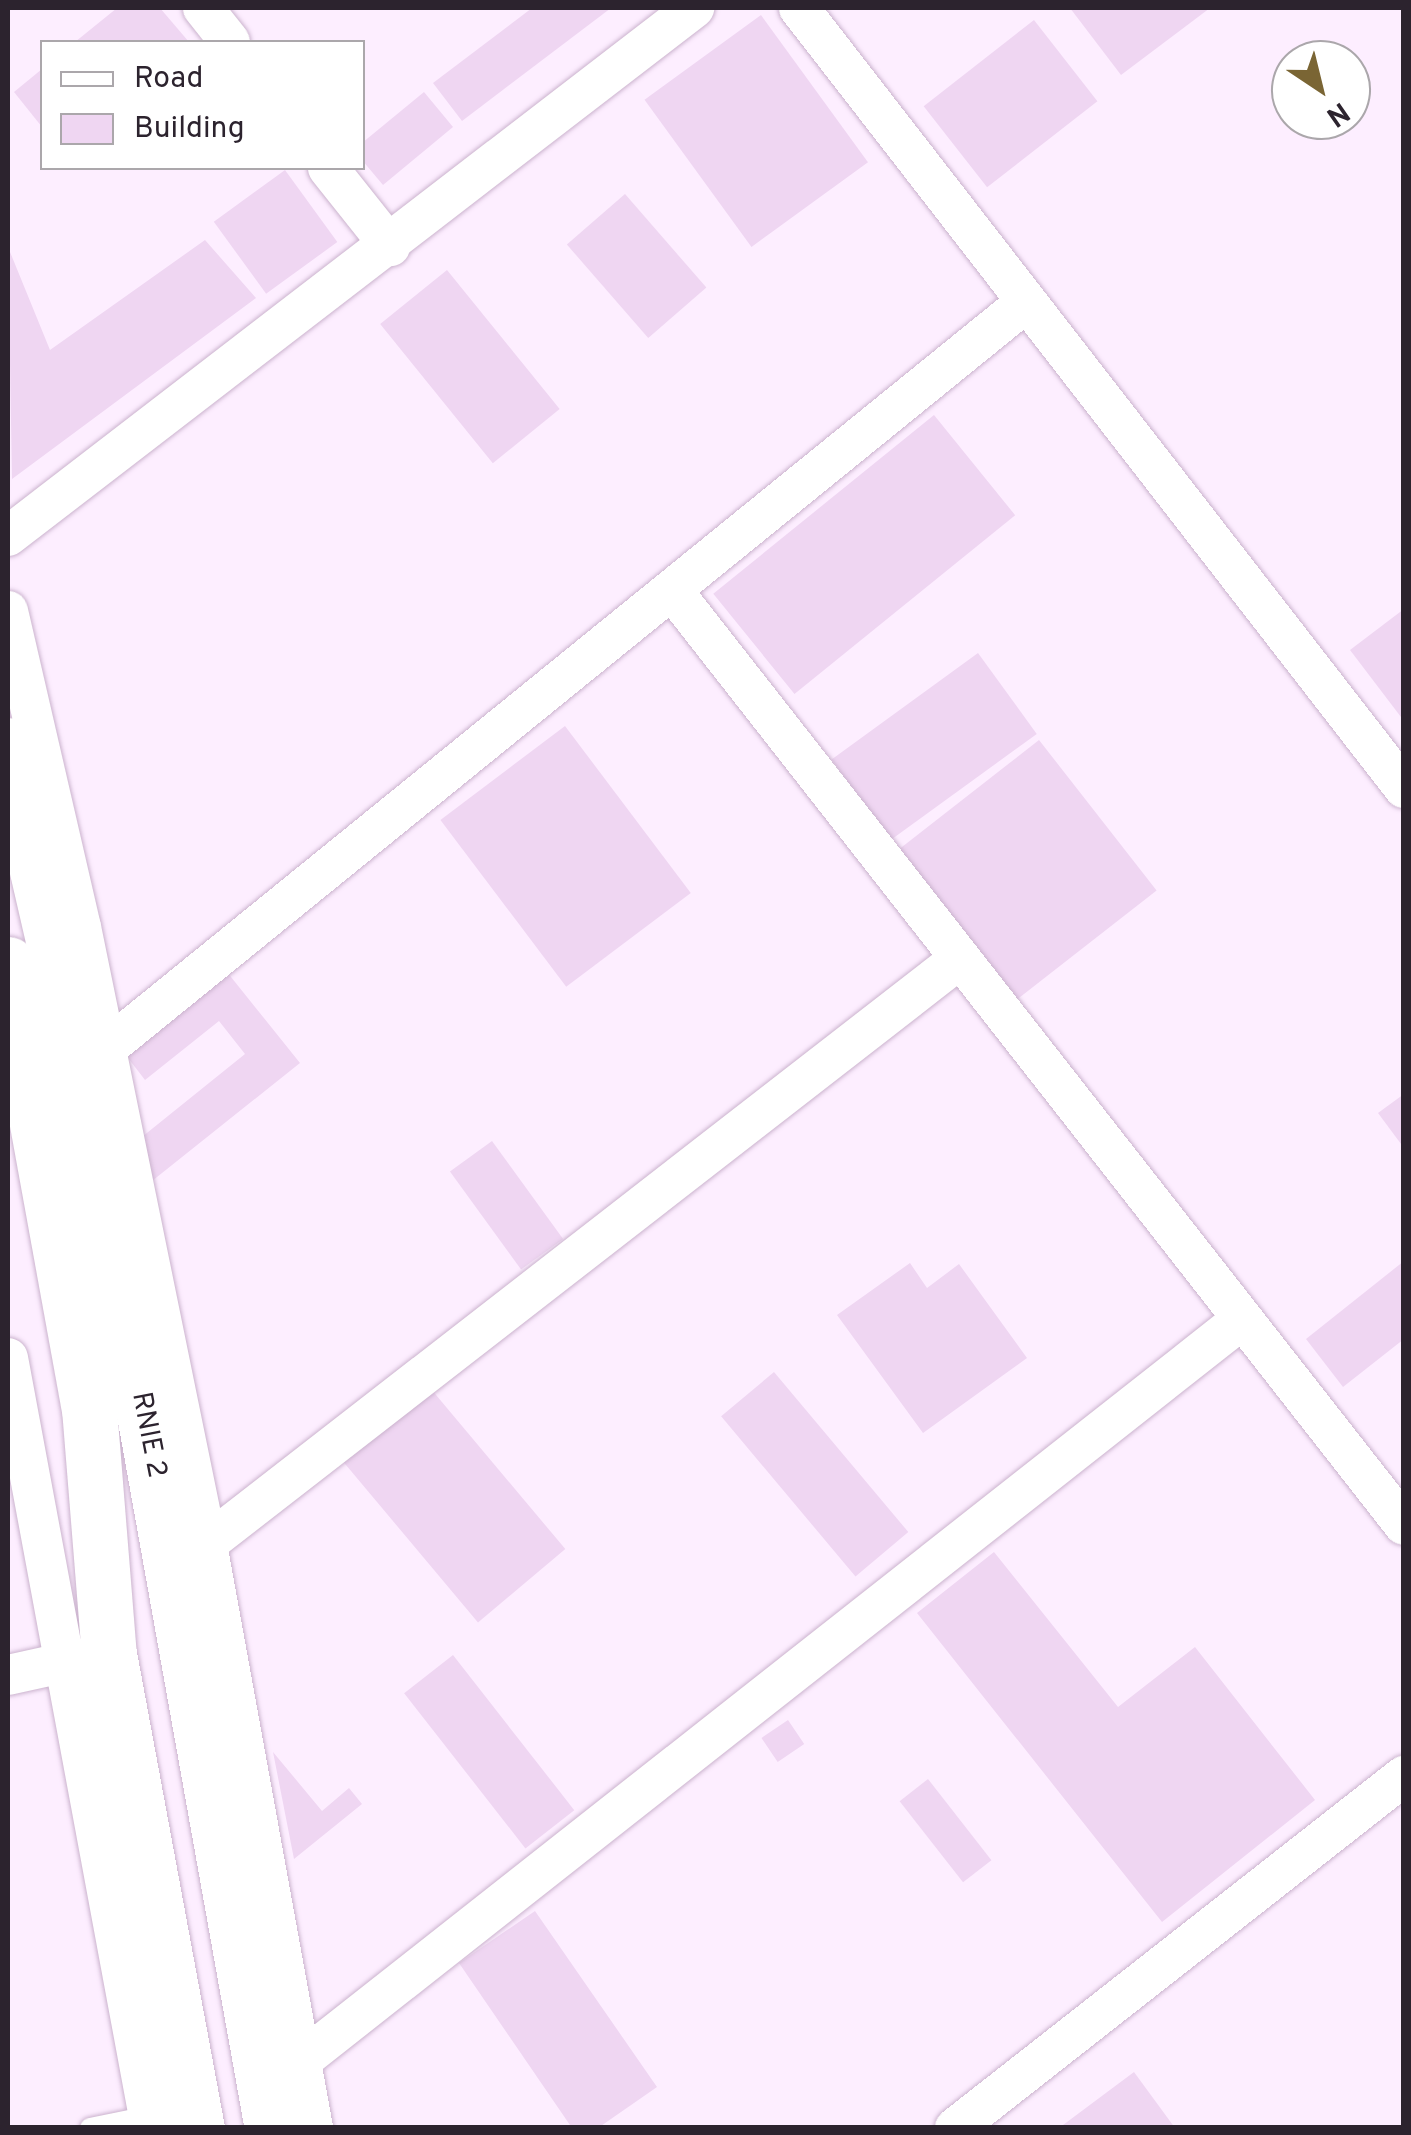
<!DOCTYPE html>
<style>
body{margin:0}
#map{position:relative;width:1411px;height:2135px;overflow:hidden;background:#fdeeff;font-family:Overpass,sans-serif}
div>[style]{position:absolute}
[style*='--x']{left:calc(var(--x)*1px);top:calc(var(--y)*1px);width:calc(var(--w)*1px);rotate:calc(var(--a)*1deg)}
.building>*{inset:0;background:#efd6f2;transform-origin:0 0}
.roads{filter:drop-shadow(0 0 2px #cbb3ce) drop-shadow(0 0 2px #cbb3ce)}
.lane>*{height:20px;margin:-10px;padding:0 10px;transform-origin:10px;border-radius:10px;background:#fff}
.street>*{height:40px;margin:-20px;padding:0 20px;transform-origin:20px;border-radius:20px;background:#fff}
.highway>*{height:55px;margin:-27.5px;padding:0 27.5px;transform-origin:27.5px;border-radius:27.5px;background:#fff}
span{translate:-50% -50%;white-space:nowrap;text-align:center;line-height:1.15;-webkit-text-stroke:8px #fff;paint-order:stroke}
.street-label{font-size:28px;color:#2c232e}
.frame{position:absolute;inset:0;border:10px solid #2c232e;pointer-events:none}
.legend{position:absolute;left:40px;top:40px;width:325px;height:130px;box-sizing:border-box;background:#fff;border:2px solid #aba7ab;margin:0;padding:12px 18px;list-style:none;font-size:30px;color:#2c232e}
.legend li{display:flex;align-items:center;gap:20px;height:50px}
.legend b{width:50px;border:2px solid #aba7ab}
.north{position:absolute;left:1271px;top:40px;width:100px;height:100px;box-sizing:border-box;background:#fff;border:2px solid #aba7ab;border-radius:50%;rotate:145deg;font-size:28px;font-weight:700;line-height:40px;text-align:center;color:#2c232e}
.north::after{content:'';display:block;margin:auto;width:35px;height:45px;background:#7a6534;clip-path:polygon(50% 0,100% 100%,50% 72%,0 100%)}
</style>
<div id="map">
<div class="building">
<i style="clip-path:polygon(117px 8px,160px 8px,189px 42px,75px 42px)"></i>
<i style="clip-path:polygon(532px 8px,611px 8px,462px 121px,433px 83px)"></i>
<i style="clip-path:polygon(1070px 8px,1210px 8px,1121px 75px)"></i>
<i style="left:761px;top:15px;width:182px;height:144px;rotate:54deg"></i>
<i style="left:1034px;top:20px;width:103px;height:140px;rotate:52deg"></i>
<i style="clip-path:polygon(42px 69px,42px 127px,14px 92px)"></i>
<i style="clip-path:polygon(424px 92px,453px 127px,383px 185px,362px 160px,362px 143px)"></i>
<i style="left:285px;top:170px;width:89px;height:88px;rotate:54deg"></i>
<i style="left:625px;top:194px;width:124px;height:77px;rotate:49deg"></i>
<i style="clip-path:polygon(205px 240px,256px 298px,12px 479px,8px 247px,50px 350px)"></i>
<i style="left:447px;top:270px;width:179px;height:86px;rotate:51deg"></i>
<i style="left:934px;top:415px;width:129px;height:284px;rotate:51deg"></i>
<i style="clip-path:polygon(1404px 609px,1404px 721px,1350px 650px)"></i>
<i style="left:978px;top:653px;width:100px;height:181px;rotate:54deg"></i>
<i style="left:565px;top:726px;width:209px;height:156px;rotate:53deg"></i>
<i style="left:1039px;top:740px;width:191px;height:180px;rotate:52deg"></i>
<i style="clip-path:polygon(227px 972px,300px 1063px,152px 1181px,127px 1149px,245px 1054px,219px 1021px,145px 1080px,125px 1054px)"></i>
<i style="clip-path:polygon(1404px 1094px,1404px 1148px,1378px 1113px)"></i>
<i style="left:492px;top:1141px;width:121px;height:52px;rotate:54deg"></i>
<i style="clip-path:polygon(1404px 1261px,1404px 1339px,1343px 1387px,1306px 1339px)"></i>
<i style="clip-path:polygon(910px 1263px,927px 1288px,959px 1264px,1027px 1358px,923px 1433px,837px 1315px)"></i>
<i style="left:774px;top:1372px;width:209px;height:69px;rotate:50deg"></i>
<i style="left:431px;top:1389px;width:209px;height:114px;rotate:50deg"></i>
<i style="clip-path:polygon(994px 1552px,1118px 1707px,1195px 1647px,1315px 1800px,1162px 1922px,917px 1613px)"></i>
<i style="left:453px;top:1655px;width:197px;height:62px;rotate:52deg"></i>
<i style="left:788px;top:1720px;width:29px;height:32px;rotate:56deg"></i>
<i style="clip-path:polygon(273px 1752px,322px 1811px,349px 1788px,362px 1804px,294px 1859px)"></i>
<i style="left:928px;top:1779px;width:103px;height:36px;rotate:52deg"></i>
<i style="clip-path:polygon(535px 1911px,657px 2087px,598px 2128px,572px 2128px,459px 1963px)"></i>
<i style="clip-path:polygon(1134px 2072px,1175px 2128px,1059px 2128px)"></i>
</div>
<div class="roads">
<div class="lane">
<i style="--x:90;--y:2128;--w:60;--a:-11.5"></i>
</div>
<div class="street">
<i style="--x:203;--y:8;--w:43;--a:51.5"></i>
<i style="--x:799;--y:8;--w:987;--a:52.2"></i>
<i style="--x:328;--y:168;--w:100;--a:51.5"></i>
<i style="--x:8;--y:536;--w:866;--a:-37.58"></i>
<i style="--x:672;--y:590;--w:1187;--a:51.94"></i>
<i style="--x:8;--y:611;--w:324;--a:77"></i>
<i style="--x:81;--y:927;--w:630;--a:78.46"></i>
<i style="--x:207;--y:1544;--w:594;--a:79.71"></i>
<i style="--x:80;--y:1056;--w:24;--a:-12"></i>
<i style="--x:103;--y:1051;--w:1187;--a:-39.05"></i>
<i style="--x:8;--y:1358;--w:783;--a:79.48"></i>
<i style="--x:187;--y:1559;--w:976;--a:-37.84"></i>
<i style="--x:8;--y:1675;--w:79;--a:-12.4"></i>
<i style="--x:298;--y:2063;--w:1201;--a:-38.23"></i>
<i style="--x:955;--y:2128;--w:571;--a:-38.1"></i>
</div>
<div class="highway">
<i style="--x:8;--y:745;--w:319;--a:77"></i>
<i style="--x:80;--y:1056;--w:1089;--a:79.85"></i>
<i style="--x:8;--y:964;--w:451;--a:79.7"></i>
<i style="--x:89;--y:1408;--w:247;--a:85.4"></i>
<i style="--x:109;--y:1654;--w:482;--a:79.5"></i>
</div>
</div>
<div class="street-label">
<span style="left:148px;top:1435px;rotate:79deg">RNIE 2</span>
</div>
<div class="frame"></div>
<ul class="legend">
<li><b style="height:12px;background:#fff"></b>Road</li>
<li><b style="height:28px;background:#efd6f2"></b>Building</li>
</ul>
<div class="north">N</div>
</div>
